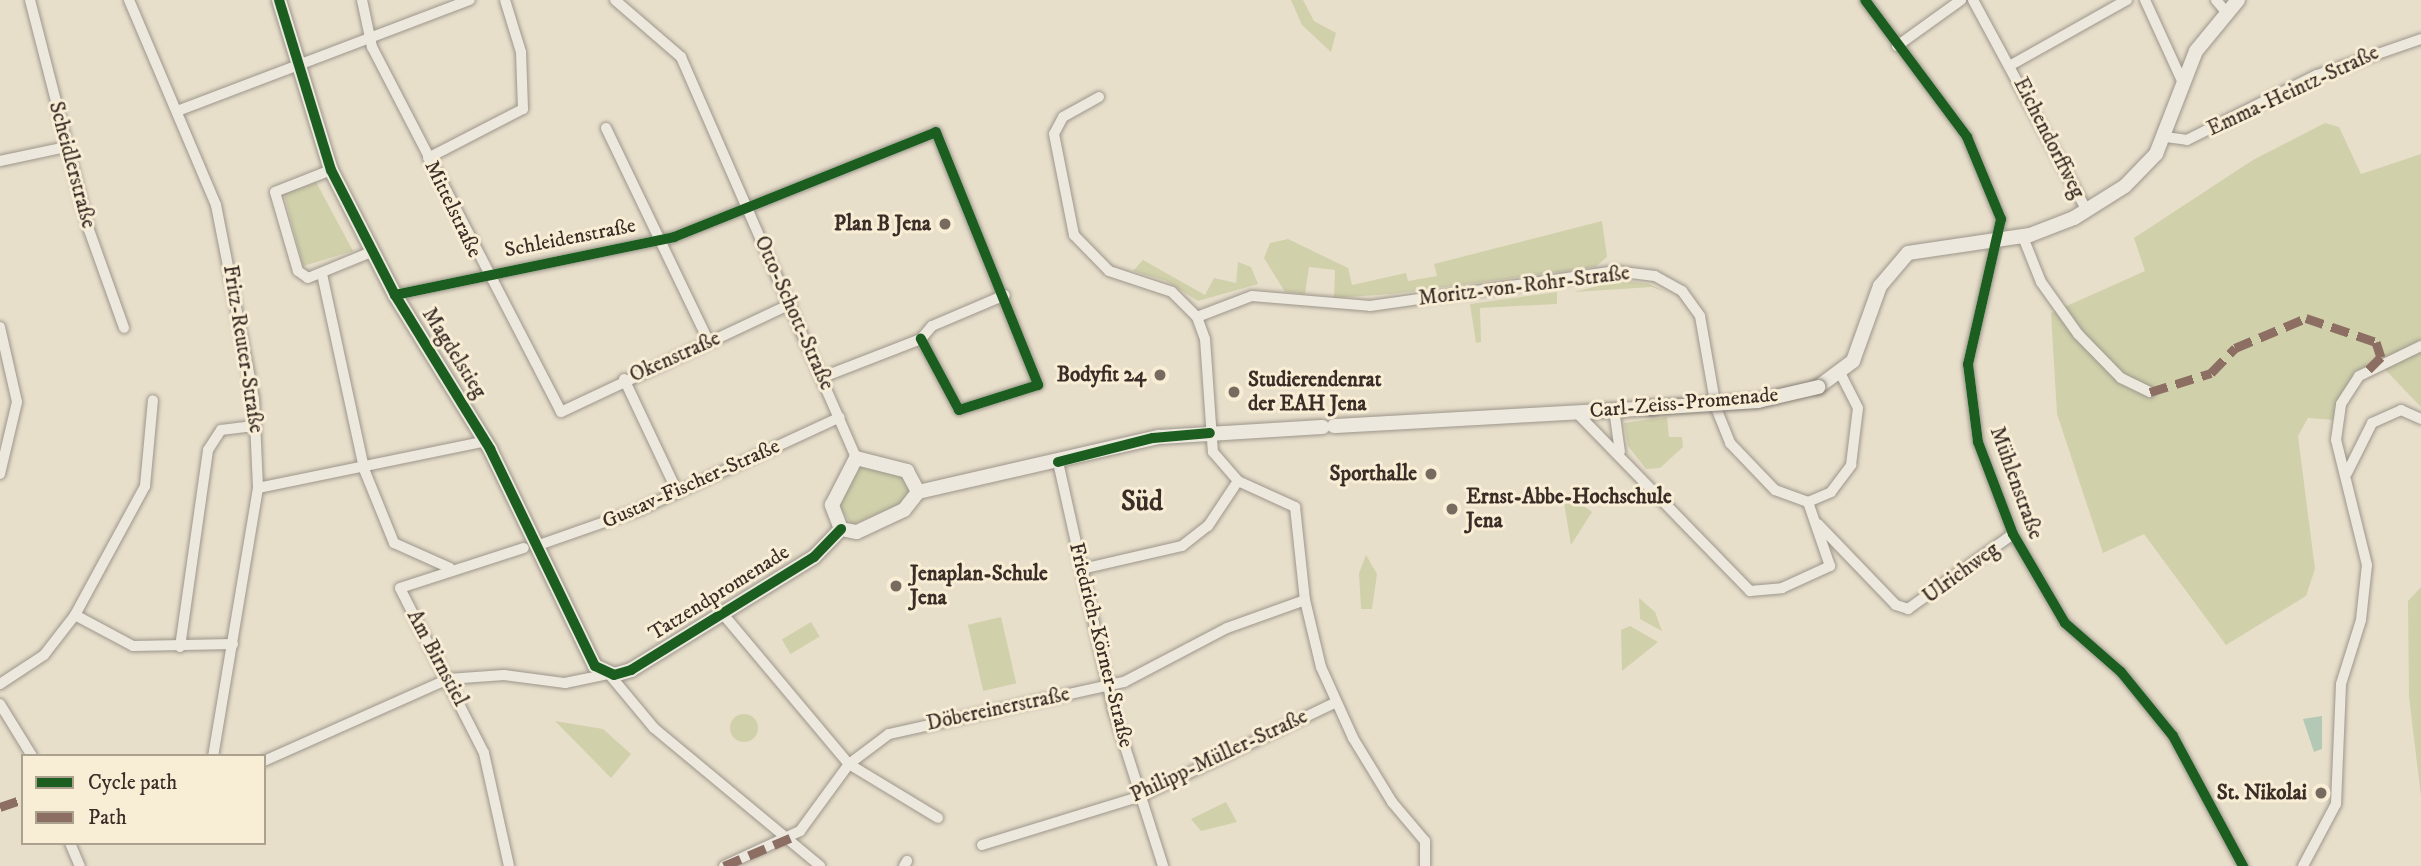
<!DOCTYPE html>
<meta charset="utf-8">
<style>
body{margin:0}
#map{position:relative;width:2421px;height:866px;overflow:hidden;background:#e8dfcb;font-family:"IM FELL DW Pica",serif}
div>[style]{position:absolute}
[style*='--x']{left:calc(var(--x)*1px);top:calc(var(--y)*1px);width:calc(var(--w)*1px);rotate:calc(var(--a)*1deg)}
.green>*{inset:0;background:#d0d0ab;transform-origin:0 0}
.round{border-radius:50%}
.water>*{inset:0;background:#b4c8b6}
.roads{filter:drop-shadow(0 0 2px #9d968b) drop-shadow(0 0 2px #9d968b)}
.minor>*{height:10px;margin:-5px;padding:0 5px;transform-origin:5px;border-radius:5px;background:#ece8dd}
.secondary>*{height:14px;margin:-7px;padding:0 7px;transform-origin:7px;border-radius:7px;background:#ece8dd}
.bridges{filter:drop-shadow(0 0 2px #857e74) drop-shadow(0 0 2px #857e74)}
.secondary-bridge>*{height:14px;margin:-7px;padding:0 7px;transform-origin:7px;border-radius:7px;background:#ece8dd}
.quiet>*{height:9px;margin-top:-4.5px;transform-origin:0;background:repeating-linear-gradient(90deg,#8d6e63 0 18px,transparent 0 27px)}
.cycleway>*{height:10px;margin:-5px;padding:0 5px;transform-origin:5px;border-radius:5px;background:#1b5e20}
.dots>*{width:19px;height:19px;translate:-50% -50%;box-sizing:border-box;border:4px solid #f8edd5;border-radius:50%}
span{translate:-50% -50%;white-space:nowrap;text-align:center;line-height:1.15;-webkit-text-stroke:6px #f8edd5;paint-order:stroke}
.street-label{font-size:21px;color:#3a2d27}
.poi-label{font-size:21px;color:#3a2d27;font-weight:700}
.right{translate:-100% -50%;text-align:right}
.left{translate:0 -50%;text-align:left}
.district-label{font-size:28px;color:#3a2d27;font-weight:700}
.legend{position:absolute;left:21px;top:754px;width:245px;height:91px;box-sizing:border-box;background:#f8edd5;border:2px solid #aca08f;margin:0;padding:9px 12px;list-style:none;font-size:21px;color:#3a2d27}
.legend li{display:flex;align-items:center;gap:14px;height:35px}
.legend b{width:35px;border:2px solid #aca08f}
</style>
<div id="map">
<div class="green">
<i style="clip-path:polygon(1291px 0,1303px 0,1314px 21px,1336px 33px,1331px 52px,1302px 25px)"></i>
<i style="clip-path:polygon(2325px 123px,2339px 127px,2361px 174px,2421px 154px,2421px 407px,2374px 358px,2345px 388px,2335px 420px,2308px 418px,2298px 436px,2315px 569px,2306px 596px,2226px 645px,2144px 534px,2103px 553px,2057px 414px,2051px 313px,2145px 271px,2134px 238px,2253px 160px)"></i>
<i style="clip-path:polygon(316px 182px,353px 251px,303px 266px,284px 194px)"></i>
<i style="clip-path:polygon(1602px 221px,1607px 257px,1595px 267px,1392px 294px,1334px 298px,1335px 270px,1309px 267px,1305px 294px,1285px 292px,1264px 258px,1270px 243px,1288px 239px,1348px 268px,1352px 285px,1406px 273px,1408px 281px,1437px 276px,1434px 264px)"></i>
<i style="clip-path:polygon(1143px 260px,1205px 295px,1214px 278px,1236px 283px,1238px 262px,1251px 267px,1258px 284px,1198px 301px,1166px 281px,1133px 271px)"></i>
<i style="clip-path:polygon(1621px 280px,1649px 284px,1668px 293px,1652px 287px,1574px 292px)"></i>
<i style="clip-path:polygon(1557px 292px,1557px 304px,1480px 308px,1481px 342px,1476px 343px,1470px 304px)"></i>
<i style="clip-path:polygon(1667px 417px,1669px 437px,1682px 437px,1683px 447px,1660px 468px,1646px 469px,1628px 446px,1624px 423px)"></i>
<i style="clip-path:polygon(861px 463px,903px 476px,911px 491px,903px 503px,852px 525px,838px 506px)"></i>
<i style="clip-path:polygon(1573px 498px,1592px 512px,1571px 545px,1564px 503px)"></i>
<i style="clip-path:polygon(1366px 555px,1377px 574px,1372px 609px,1361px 609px,1359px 573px)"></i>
<i style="clip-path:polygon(2421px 587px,2421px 796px,2409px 697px,2408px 601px)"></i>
<i style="clip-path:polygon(1639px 598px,1655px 612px,1662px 631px,1640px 619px)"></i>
<i style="left:1001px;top:617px;width:68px;height:34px;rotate:77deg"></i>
<i style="left:811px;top:622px;width:17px;height:34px;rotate:59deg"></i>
<i style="clip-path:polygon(1630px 626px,1658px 642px,1622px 671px,1621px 630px)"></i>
<i class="round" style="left:730px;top:714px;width:28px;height:28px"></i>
<i style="clip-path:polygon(555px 721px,603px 729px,631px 754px,611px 778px)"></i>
<i style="clip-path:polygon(1226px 802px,1237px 822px,1201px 831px,1191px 819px)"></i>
</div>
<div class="water">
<i style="clip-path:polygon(2322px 716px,2322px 749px,2314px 752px,2303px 719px)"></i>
</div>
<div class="roads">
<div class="minor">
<i style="--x:30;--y:0;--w:237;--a:75.6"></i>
<i style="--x:89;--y:230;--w:104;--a:70.3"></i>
<i style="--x:129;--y:0;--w:223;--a:67"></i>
<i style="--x:216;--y:205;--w:198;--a:78.9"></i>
<i style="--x:254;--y:399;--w:89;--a:87.4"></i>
<i style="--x:258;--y:488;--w:272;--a:99.5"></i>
<i style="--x:362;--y:0;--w:48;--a:78"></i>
<i style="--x:372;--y:47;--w:411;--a:62.6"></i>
<i style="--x:561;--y:412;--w:254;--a:-25.2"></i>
<i style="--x:615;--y:0;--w:87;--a:40.8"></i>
<i style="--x:681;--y:57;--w:438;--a:66.4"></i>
<i style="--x:1865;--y:0;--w:171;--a:53.3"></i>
<i style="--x:1967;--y:137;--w:89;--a:67.5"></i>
<i style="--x:2001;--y:219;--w:149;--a:102.8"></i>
<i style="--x:1968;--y:364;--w:79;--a:82.7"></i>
<i style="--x:1978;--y:442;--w:98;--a:69.2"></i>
<i style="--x:2013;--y:534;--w:103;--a:59.7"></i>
<i style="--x:2065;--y:623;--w:74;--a:41.2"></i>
<i style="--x:2121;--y:672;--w:82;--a:50.9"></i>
<i style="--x:2173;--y:736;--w:148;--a:61.7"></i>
<i style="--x:1973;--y:0;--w:240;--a:61.6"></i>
<i style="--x:2145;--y:0;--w:89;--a:65.4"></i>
<i style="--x:2216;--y:0;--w:16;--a:50"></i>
<i style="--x:1897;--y:46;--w:79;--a:-35.7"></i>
<i style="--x:2011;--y:65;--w:133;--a:-29.3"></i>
<i style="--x:1099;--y:97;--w:41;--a:150.9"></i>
<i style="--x:1063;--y:117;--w:19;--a:118"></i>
<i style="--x:1054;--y:134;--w:103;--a:78.8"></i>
<i style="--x:1074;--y:235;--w:50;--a:45.8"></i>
<i style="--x:1109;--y:271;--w:66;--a:18.4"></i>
<i style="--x:1172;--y:292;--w:35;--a:45"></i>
<i style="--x:1197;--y:317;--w:23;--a:70"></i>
<i style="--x:1205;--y:339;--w:113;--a:86"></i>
<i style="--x:1213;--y:452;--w:38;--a:49"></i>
<i style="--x:1238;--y:481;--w:63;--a:24.5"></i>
<i style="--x:1295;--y:507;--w:94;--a:83.9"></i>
<i style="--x:1305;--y:600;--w:69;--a:76.6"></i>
<i style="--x:1321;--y:667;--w:78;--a:65.7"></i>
<i style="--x:1353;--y:738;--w:75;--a:58.6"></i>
<i style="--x:1392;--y:802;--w:51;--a:49.8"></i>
<i style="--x:1425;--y:841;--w:25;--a:90"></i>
<i style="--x:180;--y:110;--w:310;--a:-20.8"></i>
<i style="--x:606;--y:128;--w:237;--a:64.3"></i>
<i style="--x:2166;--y:137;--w:21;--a:8"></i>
<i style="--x:2187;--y:140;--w:145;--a:-26.6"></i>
<i style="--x:2317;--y:75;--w:110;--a:-19.1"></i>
<i style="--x:428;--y:158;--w:107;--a:-27.3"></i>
<i style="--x:523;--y:109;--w:57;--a:-92"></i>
<i style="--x:521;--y:52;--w:54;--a:-107.1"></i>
<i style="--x:0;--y:161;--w:67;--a:-12"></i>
<i style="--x:331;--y:170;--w:60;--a:158.6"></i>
<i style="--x:275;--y:192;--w:82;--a:73.8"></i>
<i style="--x:298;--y:271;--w:12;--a:35"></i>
<i style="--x:308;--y:278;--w:68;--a:-22.4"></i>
<i style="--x:2023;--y:237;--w:48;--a:68.2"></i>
<i style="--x:2041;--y:282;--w:64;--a:54.6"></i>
<i style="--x:2078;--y:334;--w:62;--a:45.7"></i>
<i style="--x:2121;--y:378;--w:32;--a:26"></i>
<i style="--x:322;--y:274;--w:199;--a:77.8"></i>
<i style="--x:364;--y:469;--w:80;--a:67.9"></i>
<i style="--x:394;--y:543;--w:61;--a:24.1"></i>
<i style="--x:395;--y:295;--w:285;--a:-11.7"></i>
<i style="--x:674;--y:237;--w:282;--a:-21.8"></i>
<i style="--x:936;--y:132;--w:273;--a:68"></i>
<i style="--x:1038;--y:385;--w:83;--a:162.4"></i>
<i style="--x:959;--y:410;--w:81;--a:-118.2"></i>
<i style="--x:1197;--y:317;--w:59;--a:-20.9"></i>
<i style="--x:1252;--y:296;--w:118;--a:4.8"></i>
<i style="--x:1370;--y:306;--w:247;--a:-8.1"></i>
<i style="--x:1615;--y:271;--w:40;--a:7.1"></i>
<i style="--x:1655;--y:276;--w:31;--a:29"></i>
<i style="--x:1682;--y:291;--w:31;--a:54"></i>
<i style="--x:1700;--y:316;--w:93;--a:80.1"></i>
<i style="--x:1716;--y:408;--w:38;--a:68"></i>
<i style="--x:1730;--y:443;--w:65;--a:46.2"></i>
<i style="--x:1775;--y:490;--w:35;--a:20"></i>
<i style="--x:1808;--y:502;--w:25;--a:-23"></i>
<i style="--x:1831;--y:492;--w:34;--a:-53"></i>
<i style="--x:1851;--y:465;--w:57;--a:-83"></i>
<i style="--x:1858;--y:408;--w:39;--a:-117"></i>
<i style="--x:0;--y:327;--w:77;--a:77.2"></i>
<i style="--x:17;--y:402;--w:74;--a:103.3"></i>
<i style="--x:823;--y:377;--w:105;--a:-21.2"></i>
<i style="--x:921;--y:339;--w:17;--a:-50"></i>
<i style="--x:932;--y:326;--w:79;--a:-23"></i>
<i style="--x:624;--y:379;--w:126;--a:64.7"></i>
<i style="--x:1614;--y:409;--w:43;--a:82.1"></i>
<i style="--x:1576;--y:412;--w:250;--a:45.8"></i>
<i style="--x:1750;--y:591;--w:32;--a:-5"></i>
<i style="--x:1782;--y:588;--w:53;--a:-24.6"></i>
<i style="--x:1830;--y:566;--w:68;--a:-109"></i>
<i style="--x:1058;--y:462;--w:253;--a:77.4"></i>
<i style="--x:1113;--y:709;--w:165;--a:72.3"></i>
<i style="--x:2347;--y:473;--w:56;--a:-63.4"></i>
<i style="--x:2372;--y:423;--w:32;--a:-24"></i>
<i style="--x:2401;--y:410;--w:22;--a:24"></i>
<i style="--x:258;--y:488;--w:233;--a:-11.6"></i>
<i style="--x:1818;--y:524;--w:112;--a:46.1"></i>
<i style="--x:1896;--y:605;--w:13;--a:18"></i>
<i style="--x:1908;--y:609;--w:129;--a:-35.5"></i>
<i style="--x:539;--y:545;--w:106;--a:-19.3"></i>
<i style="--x:639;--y:510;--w:221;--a:-24.8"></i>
<i style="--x:1082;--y:569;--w:103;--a:-13"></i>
<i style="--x:1182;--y:546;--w:33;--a:-38"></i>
<i style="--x:1208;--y:526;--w:54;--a:-56.3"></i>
<i style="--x:723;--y:614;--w:196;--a:50"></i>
<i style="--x:849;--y:764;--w:104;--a:31.2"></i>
<i style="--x:75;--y:615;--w:66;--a:28.1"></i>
<i style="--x:133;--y:646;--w:100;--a:-1.1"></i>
<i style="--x:180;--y:647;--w:199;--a:-81.9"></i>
<i style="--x:208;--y:450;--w:24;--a:-57"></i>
<i style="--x:221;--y:430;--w:35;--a:-7"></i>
<i style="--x:0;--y:684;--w:53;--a:-33.4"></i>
<i style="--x:44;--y:655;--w:51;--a:-52.2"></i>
<i style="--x:75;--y:615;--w:147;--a:-61.5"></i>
<i style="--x:145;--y:486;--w:86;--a:-84.7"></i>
<i style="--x:0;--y:704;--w:61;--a:58.4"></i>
<i style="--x:264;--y:761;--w:201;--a:-24"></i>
<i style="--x:448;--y:679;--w:56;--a:-4.1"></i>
<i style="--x:504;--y:675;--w:62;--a:7.5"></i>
<i style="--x:565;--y:683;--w:45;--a:-11.6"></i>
<i style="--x:609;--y:674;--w:70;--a:50.2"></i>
<i style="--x:654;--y:728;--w:216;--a:39.7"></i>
<i style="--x:70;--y:843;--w:25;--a:67"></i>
<i style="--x:982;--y:845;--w:166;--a:-17.1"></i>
<i style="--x:1141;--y:796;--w:216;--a:-25.7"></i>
<i style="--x:509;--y:866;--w:116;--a:-102.5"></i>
<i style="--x:484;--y:753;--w:185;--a:-117"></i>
<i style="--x:400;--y:588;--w:130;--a:-17.9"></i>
<i style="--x:724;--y:866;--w:84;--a:-24.7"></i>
<i style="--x:800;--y:831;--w:83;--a:-53.8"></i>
<i style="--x:849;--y:764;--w:50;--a:-36.9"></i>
<i style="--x:889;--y:734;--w:241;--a:-12.5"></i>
<i style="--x:1124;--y:682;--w:116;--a:-27.7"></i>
<i style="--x:1227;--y:628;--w:83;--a:-19.7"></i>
<i style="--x:904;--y:866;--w:6;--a:-59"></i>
<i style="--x:2303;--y:866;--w:70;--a:-62"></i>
<i style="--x:2336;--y:804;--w:120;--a:-87.6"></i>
<i style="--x:2341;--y:684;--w:67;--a:-72.6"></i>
<i style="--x:2361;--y:620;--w:55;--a:-83.8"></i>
<i style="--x:2367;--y:565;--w:129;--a:-103.9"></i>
<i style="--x:2336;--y:440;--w:36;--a:-82"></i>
<i style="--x:2341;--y:404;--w:33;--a:-57"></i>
<i style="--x:2359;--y:376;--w:69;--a:-25.8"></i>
</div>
<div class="secondary">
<i style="--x:279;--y:0;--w:178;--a:73"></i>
<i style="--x:331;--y:170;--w:140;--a:62.9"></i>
<i style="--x:395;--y:295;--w:181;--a:58.3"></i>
<i style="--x:490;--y:449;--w:241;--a:64.2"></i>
<i style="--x:595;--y:666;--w:21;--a:25"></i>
<i style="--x:614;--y:675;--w:18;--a:-16"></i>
<i style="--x:631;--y:670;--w:215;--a:-31.7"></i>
<i style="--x:814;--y:557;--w:39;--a:-46"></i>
<i style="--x:1818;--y:387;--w:44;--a:-36.6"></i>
<i style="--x:1853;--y:361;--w:80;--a:-70.2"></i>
<i style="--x:1880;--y:286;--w:43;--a:-49.7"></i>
<i style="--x:1908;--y:253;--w:123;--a:-8.4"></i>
<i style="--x:2030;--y:235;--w:47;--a:-21.1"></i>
<i style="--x:2074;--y:218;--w:60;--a:-32.1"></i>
<i style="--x:2125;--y:186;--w:45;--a:-45.9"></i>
<i style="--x:2156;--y:154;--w:110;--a:-68.8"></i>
<i style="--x:2196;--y:51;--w:66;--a:-50.5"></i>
<i style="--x:1334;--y:426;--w:318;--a:-3.2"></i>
<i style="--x:918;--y:492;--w:247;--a:-12.9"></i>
<i style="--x:1159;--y:437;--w:164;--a:-3.5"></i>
<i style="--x:841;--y:529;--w:26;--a:-111"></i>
<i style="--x:832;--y:505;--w:53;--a:-62.9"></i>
<i style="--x:856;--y:458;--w:53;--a:14.3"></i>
<i style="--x:907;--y:471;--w:24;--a:62"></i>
<i style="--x:841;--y:529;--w:16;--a:11"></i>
<i style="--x:857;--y:532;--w:52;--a:-25.1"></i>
<i style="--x:904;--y:510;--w:23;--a:-52"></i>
</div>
</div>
<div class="bridges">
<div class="secondary-bridge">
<i style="--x:1651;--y:408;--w:107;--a:-3.7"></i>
<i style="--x:1758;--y:401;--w:62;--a:-13.1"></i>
</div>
</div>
<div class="quiet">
<i style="--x:2150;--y:392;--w:64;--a:-17.3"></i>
<i style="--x:2211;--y:373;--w:35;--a:-46"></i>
<i style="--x:2235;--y:348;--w:77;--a:-22.9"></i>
<i style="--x:2306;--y:318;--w:74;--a:18.9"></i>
<i style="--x:2376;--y:342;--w:16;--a:72"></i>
<i style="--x:2381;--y:357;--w:21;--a:135"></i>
<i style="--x:0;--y:807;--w:24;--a:-19"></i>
<i style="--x:724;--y:866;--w:72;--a:-23"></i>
</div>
<div class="cycleway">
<i style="--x:279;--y:0;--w:178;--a:73"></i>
<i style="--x:331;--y:170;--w:140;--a:62.9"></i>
<i style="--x:395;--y:295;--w:181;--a:58.3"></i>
<i style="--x:490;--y:449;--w:241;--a:64.2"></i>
<i style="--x:595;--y:666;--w:21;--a:25"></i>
<i style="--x:614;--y:675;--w:18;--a:-16"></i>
<i style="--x:631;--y:670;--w:215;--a:-31.7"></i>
<i style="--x:814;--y:557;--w:39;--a:-46"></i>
<i style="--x:1865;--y:0;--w:171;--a:53.3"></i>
<i style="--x:1967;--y:137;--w:89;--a:67.5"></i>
<i style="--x:2001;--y:219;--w:149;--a:102.8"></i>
<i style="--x:1968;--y:364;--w:79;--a:82.7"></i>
<i style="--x:1978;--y:442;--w:98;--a:69.2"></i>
<i style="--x:2013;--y:534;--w:103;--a:59.7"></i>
<i style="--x:2065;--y:623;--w:74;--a:41.2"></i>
<i style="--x:2121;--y:672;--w:82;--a:50.9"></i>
<i style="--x:2173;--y:736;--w:148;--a:61.7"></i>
<i style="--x:395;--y:295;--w:285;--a:-11.7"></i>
<i style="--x:674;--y:237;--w:282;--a:-21.8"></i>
<i style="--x:936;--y:132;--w:273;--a:68"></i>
<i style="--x:1038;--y:385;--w:83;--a:162.4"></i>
<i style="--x:959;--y:410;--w:81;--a:-118.2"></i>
<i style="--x:1058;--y:462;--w:98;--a:-14.2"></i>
<i style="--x:1153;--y:438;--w:57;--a:-5"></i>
</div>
<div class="dots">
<i style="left:945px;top:224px;background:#776b60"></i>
<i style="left:1160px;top:375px;background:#776b60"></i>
<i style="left:1234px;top:392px;background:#776b60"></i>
<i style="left:1431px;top:474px;background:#776b60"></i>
<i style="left:1452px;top:509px;background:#776b60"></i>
<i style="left:896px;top:586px;background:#776b60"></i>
<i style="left:2321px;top:793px;background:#776b60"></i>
</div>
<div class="street-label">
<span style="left:2293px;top:91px;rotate:-25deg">Emma-Heintz-Straße</span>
<span style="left:2049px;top:138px;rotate:63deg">Eichendorffweg</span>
<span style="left:72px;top:165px;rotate:75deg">Scheidlerstraße</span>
<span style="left:453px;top:209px;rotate:64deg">Mittelstraße</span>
<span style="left:570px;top:238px;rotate:-11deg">Schleidenstraße</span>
<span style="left:1524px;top:286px;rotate:-7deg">Moritz-von-Rohr-Straße</span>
<span style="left:794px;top:313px;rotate:66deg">Otto-Schott-Straße</span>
<span style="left:243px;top:349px;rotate:81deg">Fritz-Reuter-Straße</span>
<span style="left:454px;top:353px;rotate:58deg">Magdelstieg</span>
<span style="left:675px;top:357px;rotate:-24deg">Okenstraße</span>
<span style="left:1684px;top:403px;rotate:-5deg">Carl-Zeiss-Promenade</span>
<span style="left:2016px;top:483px;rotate:70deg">Mühlenstraße</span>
<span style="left:691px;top:484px;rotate:-24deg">Gustav-Fischer-Straße</span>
<span style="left:1961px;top:573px;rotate:-36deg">Ulrichweg</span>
<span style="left:719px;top:593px;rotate:-32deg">Tatzendpromenade</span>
<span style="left:1101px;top:645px;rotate:76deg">Friedrich-Körner-Straße</span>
<span style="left:437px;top:658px;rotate:62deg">Am Birnstiel</span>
<span style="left:998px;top:709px;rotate:-12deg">Döbereinerstraße</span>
<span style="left:1219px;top:756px;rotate:-25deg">Philipp-Müller-Straße</span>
</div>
<div class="poi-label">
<span class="right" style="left:931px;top:224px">Plan B Jena</span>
<span class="right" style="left:1146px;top:375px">Bodyfit 24</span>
<span class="left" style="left:1248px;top:392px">Studierendenrat<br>der EAH Jena</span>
<span class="right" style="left:1417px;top:474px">Sporthalle</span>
<span class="left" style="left:1466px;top:509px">Ernst-Abbe-Hochschule<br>Jena</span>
<span class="left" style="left:910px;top:586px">Jenaplan-Schule<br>Jena</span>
<span class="right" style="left:2307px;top:793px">St. Nikolai</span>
</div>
<div class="district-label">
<span style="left:1142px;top:502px">Süd</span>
</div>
<ul class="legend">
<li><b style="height:9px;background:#1b5e20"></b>Cycle path</li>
<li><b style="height:9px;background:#8d6e63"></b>Path</li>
</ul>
</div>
